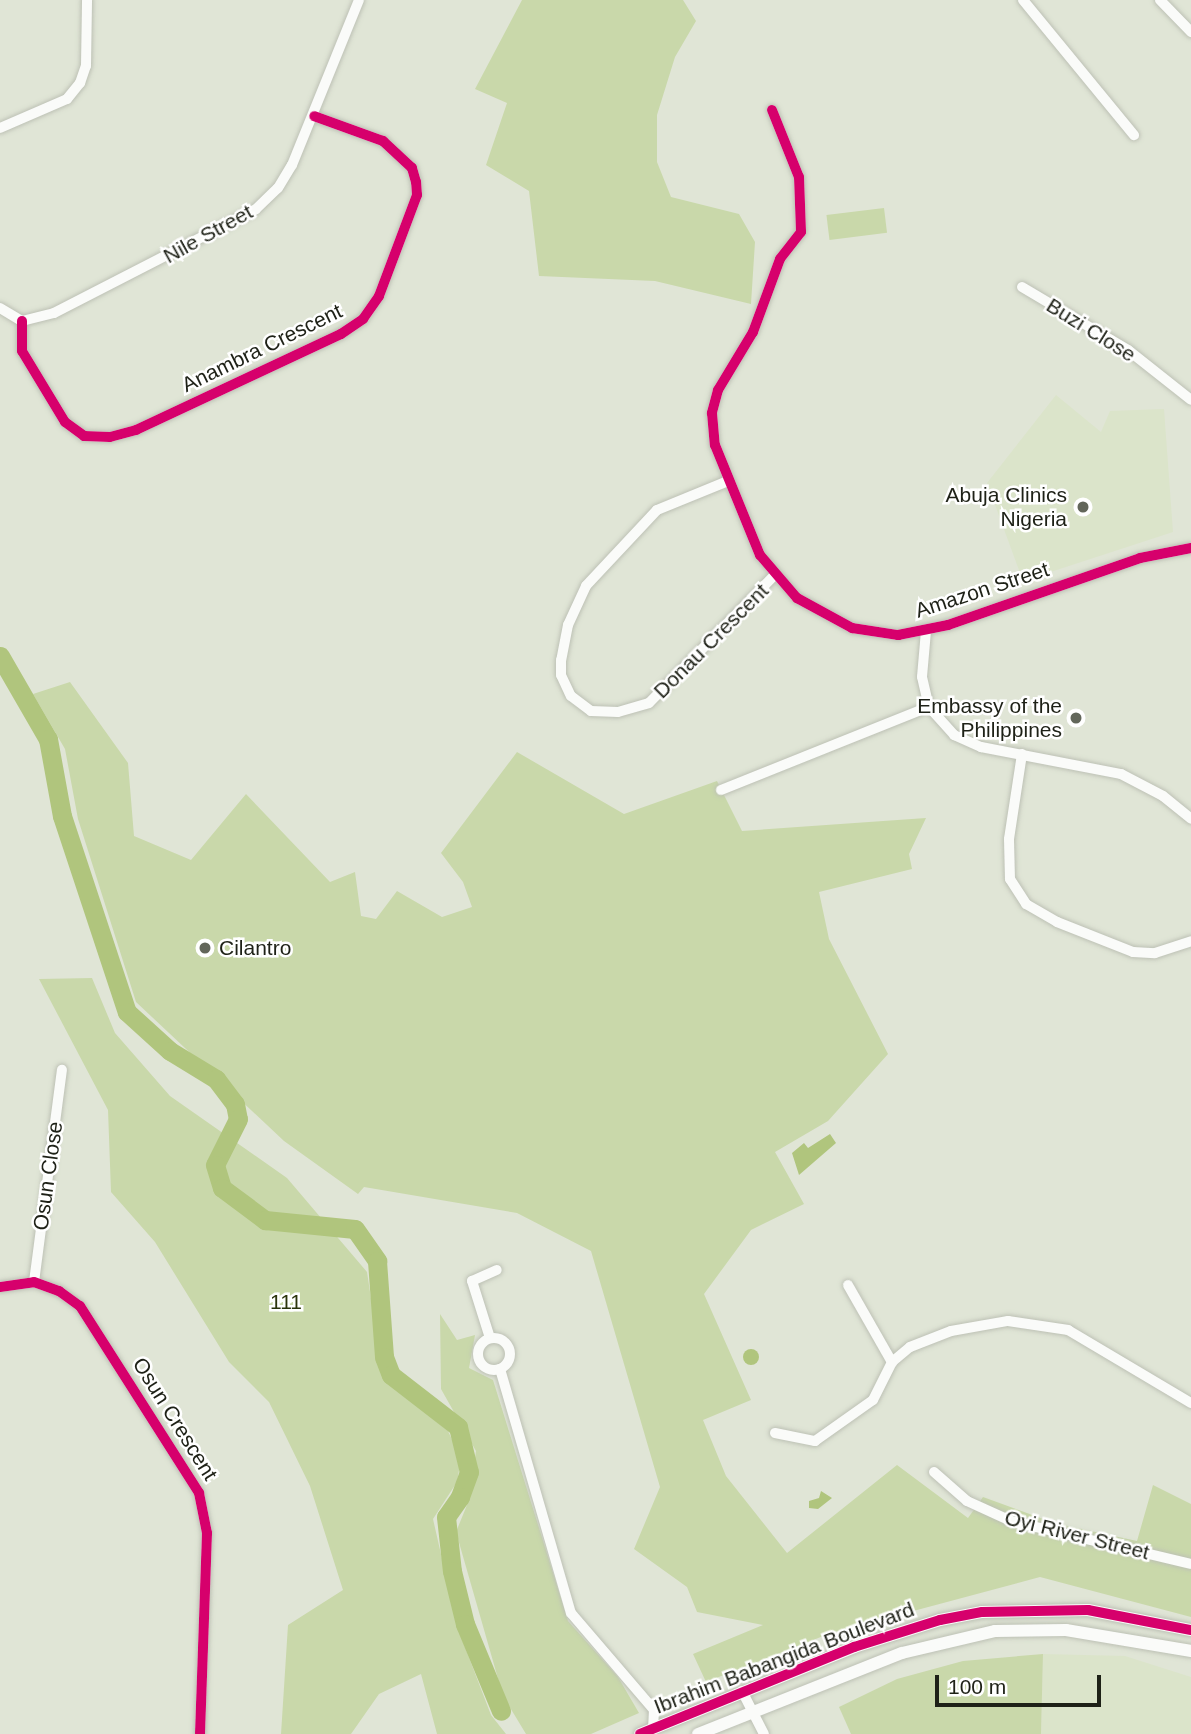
<!DOCTYPE html>
<style>
body{margin:0}
#map{position:relative;width:1191px;height:1734px;overflow:hidden;background:#e0e5d6;font-family:Helvetica,sans-serif}
div>[style]{position:absolute}
[style*='--x']{left:calc(var(--x)*1px);top:calc(var(--y)*1px);width:calc(var(--w)*1px);rotate:calc(var(--a)*1deg)}
.built>*{inset:0;background:#dbe4ca}
.green>*{inset:0;background:#c9d8aa;transform-origin:0 0}
.water>*{inset:0;background:#b0c57d}
.round{border-radius:50%}
.river>*{height:19px;margin:-9.5px;padding:0 9.5px;transform-origin:9.5px;border-radius:9.5px;background:#b0c57d}
.roads{filter:drop-shadow(0 0 2px #bdc1b5) drop-shadow(0 0 2px #bdc1b5)}
.minor>*{height:10px;margin:-5px;padding:0 5px;transform-origin:5px;border-radius:5px;background:#fafbf9}
.minor>.ring{margin:-5px;padding:0;box-sizing:content-box;background:none;border:10px solid #fafbf9;border-radius:50%}
.tertiary>*{height:12px;margin:-6px;padding:0 6px;transform-origin:6px;border-radius:6px;background:#fafbf9}
.cycleway>*{height:10px;margin:-5px;padding:0 5px;transform-origin:5px;border-radius:5px;background:#d6006c}
.dots>*{width:19px;height:19px;translate:-50% -50%;box-sizing:border-box;border:4px solid #fff;border-radius:50%}
span{translate:-50% -50%;white-space:nowrap;text-align:center;line-height:1.15;-webkit-text-stroke:5px #fff;paint-order:stroke}
.street-label{font-size:21px;color:#1e2117}
.poi-label{font-size:21px;color:#1e2117}
.right{translate:-100% -50%;text-align:right}
.left{translate:0 -50%;text-align:left}
.park-label{font-size:21px;color:#2a340c}
.scale{position:absolute;left:935px;top:1675px;width:166px;height:32px;box-sizing:border-box;border:4px solid #1e2117;border-top:0;padding-left:9px;font-size:21px;line-height:24px;white-space:nowrap;color:#1e2117;-webkit-text-stroke:5px #fff;paint-order:stroke}
</style>
<div id="map">
<div class="built">
<i style="clip-path:polygon(1056px 395px,1101px 432px,1110px 411px,1164px 409px,1173px 532px,1023px 581px,987px 483px)"></i>
<i style="clip-path:polygon(1043px 1654px,1125px 1656px,1191px 1677px,1191px 1734px,1041px 1734px)"></i>
</div>
<div class="green">
<i style="clip-path:polygon(522px 0,683px 0,696px 21px,675px 57px,657px 115px,657px 162px,671px 197px,739px 214px,755px 242px,751px 304px,655px 281px,539px 276px,529px 191px,486px 165px,507px 103px,475px 89px)"></i>
<i style="left:884px;top:208px;width:25px;height:58px;rotate:83deg"></i>
<i style="clip-path:polygon(70px 682px,128px 763px,134px 836px,191px 860px,246px 794px,330px 882px,355px 872px,361px 916px,376px 919px,397px 891px,442px 917px,472px 907px,463px 882px,441px 853px,517px 752px,624px 814px,717px 781px,742px 831px,926px 818px,909px 854px,912px 869px,819px 892px,829px 939px,888px 1054px,828px 1121px,775px 1152px,804px 1204px,751px 1230px,704px 1294px,751px 1400px,703px 1420px,726px 1476px,787px 1553px,897px 1465px,968px 1518px,983px 1497px,1054px 1523px,1137px 1541px,1153px 1485px,1191px 1504px,1191px 1617px,1040px 1577px,831px 1633px,706px 1682px,693px 1654px,763px 1625px,697px 1612px,687px 1587px,634px 1549px,660px 1487px,591px 1251px,517px 1213px,364px 1187px,358px 1194px,284px 1141px,136px 1002px,78px 819px,65px 749px,33px 694px)"></i>
<i style="clip-path:polygon(92px 978px,115px 1033px,170px 1096px,287px 1178px,367px 1272px,383px 1378px,448px 1431px,461px 1459px,457px 1482px,433px 1519px,458px 1629px,491px 1715px,506px 1734px,437px 1734px,421px 1674px,379px 1694px,351px 1734px,281px 1734px,288px 1625px,343px 1590px,310px 1486px,269px 1402px,229px 1362px,155px 1242px,111px 1192px,108px 1110px,39px 979px)"></i>
<i style="clip-path:polygon(440px 1314px,457px 1340px,475px 1335px,469px 1368px,493px 1380px,568px 1621px,618px 1677px,639px 1713px,591px 1734px,526px 1734px,503px 1696px,456px 1532px,469px 1500px,476px 1451px,441px 1389px)"></i>
<i style="clip-path:polygon(1043px 1654px,1041px 1734px,851px 1734px,839px 1707px,897px 1679px,963px 1661px)"></i>
</div>
<div class="water">
<i style="clip-path:polygon(830px 1134px,836px 1143px,799px 1175px,792px 1153px,804px 1143px,808px 1148px)"></i>
<i class="round" style="left:743px;top:1349px;width:16px;height:16px"></i>
<i style="clip-path:polygon(821px 1491px,832px 1498px,818px 1509px,809px 1508px,809px 1501px,819px 1498px)"></i>
</div>
<div class="river">
<i style="--x:0;--y:656;--w:96;--a:60"></i>
<i style="--x:48;--y:739;--w:78;--a:79.7"></i>
<i style="--x:62;--y:816;--w:206;--a:71.7"></i>
<i style="--x:127;--y:1012;--w:58;--a:42.2"></i>
<i style="--x:170;--y:1051;--w:54;--a:31.3"></i>
<i style="--x:216;--y:1079;--w:31;--a:53"></i>
<i style="--x:235;--y:1104;--w:15;--a:79"></i>
<i style="--x:238;--y:1119;--w:51;--a:116.6"></i>
<i style="--x:215;--y:1165;--w:24;--a:73"></i>
<i style="--x:222;--y:1188;--w:54;--a:36.7"></i>
<i style="--x:265;--y:1220;--w:90;--a:5.7"></i>
<i style="--x:355;--y:1229;--w:39;--a:55"></i>
<i style="--x:377;--y:1261;--w:96;--a:85.8"></i>
<i style="--x:384;--y:1357;--w:19;--a:69"></i>
<i style="--x:391;--y:1375;--w:85;--a:37.8"></i>
<i style="--x:458;--y:1427;--w:46;--a:76.3"></i>
<i style="--x:469;--y:1472;--w:27;--a:110"></i>
<i style="--x:460;--y:1497;--w:24;--a:125"></i>
<i style="--x:446;--y:1517;--w:54;--a:83.7"></i>
<i style="--x:452;--y:1571;--w:55;--a:76.2"></i>
<i style="--x:465;--y:1624;--w:94;--a:67.5"></i>
</div>
<div class="roads">
<div class="minor">
<i style="--x:1023;--y:0;--w:175;--a:50.6"></i>
<i style="--x:1160;--y:0;--w:45;--a:45.9"></i>
<i style="--x:772;--y:110;--w:72;--a:68.1"></i>
<i style="--x:799;--y:177;--w:55;--a:87.9"></i>
<i style="--x:801;--y:232;--w:34;--a:128"></i>
<i style="--x:780;--y:259;--w:78;--a:110.3"></i>
<i style="--x:753;--y:332;--w:68;--a:121.1"></i>
<i style="--x:718;--y:390;--w:24;--a:105"></i>
<i style="--x:712;--y:413;--w:32;--a:85"></i>
<i style="--x:715;--y:445;--w:119;--a:67.8"></i>
<i style="--x:760;--y:555;--w:57;--a:49.3"></i>
<i style="--x:797;--y:598;--w:63;--a:28.6"></i>
<i style="--x:852;--y:628;--w:47;--a:8.7"></i>
<i style="--x:898;--y:635;--w:51;--a:-11.3"></i>
<i style="--x:948;--y:625;--w:203;--a:-19.2"></i>
<i style="--x:1140;--y:558;--w:52;--a:-11.1"></i>
<i style="--x:0;--y:128;--w:73;--a:-23.4"></i>
<i style="--x:67;--y:99;--w:21;--a:-51"></i>
<i style="--x:80;--y:83;--w:18;--a:-71"></i>
<i style="--x:86;--y:66;--w:66;--a:-89.1"></i>
<i style="--x:1022;--y:287;--w:123;--a:30.7"></i>
<i style="--x:1128;--y:350;--w:80;--a:38.4"></i>
<i style="--x:0;--y:308;--w:26;--a:31"></i>
<i style="--x:22;--y:321;--w:33;--a:-14"></i>
<i style="--x:54;--y:313;--w:227;--a:-27.2"></i>
<i style="--x:256;--y:209;--w:30;--a:-44"></i>
<i style="--x:278;--y:188;--w:27;--a:-59"></i>
<i style="--x:292;--y:165;--w:178;--a:-67.9"></i>
<i style="--x:22;--y:321;--w:30;--a:90"></i>
<i style="--x:22;--y:351;--w:83;--a:58.8"></i>
<i style="--x:65;--y:422;--w:24;--a:36"></i>
<i style="--x:84;--y:436;--w:26;--a:2"></i>
<i style="--x:110;--y:437;--w:27;--a:-15"></i>
<i style="--x:136;--y:430;--w:226;--a:-25.1"></i>
<i style="--x:341;--y:334;--w:27;--a:-34"></i>
<i style="--x:363;--y:319;--w:28;--a:-55"></i>
<i style="--x:379;--y:296;--w:108;--a:-69.4"></i>
<i style="--x:417;--y:195;--w:13;--a:-94"></i>
<i style="--x:416;--y:182;--w:15;--a:-106"></i>
<i style="--x:412;--y:168;--w:40;--a:-137"></i>
<i style="--x:383;--y:141;--w:73;--a:-160.1"></i>
<i style="--x:728;--y:481;--w:77;--a:157.8"></i>
<i style="--x:657;--y:510;--w:104;--a:133.1"></i>
<i style="--x:586;--y:586;--w:43;--a:114.8"></i>
<i style="--x:568;--y:625;--w:36;--a:101"></i>
<i style="--x:561;--y:660;--w:15;--a:90"></i>
<i style="--x:561;--y:675;--w:23;--a:65"></i>
<i style="--x:571;--y:696;--w:25;--a:37"></i>
<i style="--x:591;--y:711;--w:27;--a:2"></i>
<i style="--x:618;--y:712;--w:32;--a:-16"></i>
<i style="--x:649;--y:703;--w:180;--a:-45.5"></i>
<i style="--x:926;--y:631;--w:46;--a:95"></i>
<i style="--x:922;--y:677;--w:31;--a:77"></i>
<i style="--x:929;--y:707;--w:38;--a:48"></i>
<i style="--x:954;--y:735;--w:30;--a:24"></i>
<i style="--x:981;--y:747;--w:143;--a:10.9"></i>
<i style="--x:1121;--y:774;--w:47;--a:27.6"></i>
<i style="--x:1163;--y:796;--w:36;--a:39"></i>
<i style="--x:1022;--y:754;--w:86;--a:98.7"></i>
<i style="--x:1009;--y:839;--w:40;--a:88.6"></i>
<i style="--x:1010;--y:879;--w:30;--a:57"></i>
<i style="--x:1026;--y:904;--w:36;--a:30"></i>
<i style="--x:1057;--y:922;--w:82;--a:21.5"></i>
<i style="--x:1133;--y:952;--w:22;--a:3"></i>
<i style="--x:1155;--y:953;--w:38;--a:-18"></i>
<i style="--x:721;--y:790;--w:224;--a:-21.8"></i>
<i style="--x:34;--y:1282;--w:214;--a:-82.5"></i>
<i style="--x:848;--y:1285;--w:89;--a:60.3"></i>
<i style="--x:0;--y:1287;--w:34;--a:-8"></i>
<i style="--x:34;--y:1282;--w:27;--a:20"></i>
<i style="--x:59;--y:1291;--w:26;--a:36"></i>
<i style="--x:80;--y:1306;--w:222;--a:57.5"></i>
<i style="--x:199;--y:1493;--w:41;--a:78.7"></i>
<i style="--x:207;--y:1533;--w:201;--a:92"></i>
<i class="ring" style="left:478px;top:1338px;width:22px;height:22px"></i>
<i style="--x:490;--y:1338;--w:60;--a:-107.5"></i>
<i style="--x:472;--y:1281;--w:27;--a:-24"></i>
<i style="--x:500;--y:1369;--w:254;--a:73.8"></i>
<i style="--x:571;--y:1613;--w:128;--a:49.4"></i>
<i style="--x:654;--y:1710;--w:19;--a:93"></i>
<i style="--x:775;--y:1433;--w:41;--a:11.3"></i>
<i style="--x:815;--y:1441;--w:71;--a:-35.3"></i>
<i style="--x:873;--y:1400;--w:42;--a:-63.4"></i>
<i style="--x:892;--y:1362;--w:23;--a:-40"></i>
<i style="--x:910;--y:1347;--w:44;--a:-21.3"></i>
<i style="--x:951;--y:1331;--w:58;--a:-10"></i>
<i style="--x:1008;--y:1321;--w:61;--a:8.5"></i>
<i style="--x:1068;--y:1330;--w:143;--a:30.7"></i>
<i style="--x:934;--y:1472;--w:44;--a:41.3"></i>
<i style="--x:967;--y:1501;--w:48;--a:24.4"></i>
<i style="--x:1011;--y:1521;--w:185;--a:13.4"></i>
<i style="--x:742;--y:1691;--w:48;--a:62.9"></i>
</div>
<div class="tertiary">
<i style="--x:640;--y:1734;--w:231;--a:-22.1"></i>
<i style="--x:854;--y:1647;--w:90;--a:-17.4"></i>
<i style="--x:940;--y:1620;--w:43;--a:-10.8"></i>
<i style="--x:982;--y:1612;--w:106;--a:-1.1"></i>
<i style="--x:1088;--y:1610;--w:105;--a:11"></i>
<i style="--x:698;--y:1734;--w:219;--a:-21.7"></i>
<i style="--x:902;--y:1653;--w:96;--a:-13.3"></i>
<i style="--x:995;--y:1631;--w:71;--a:-0.8"></i>
<i style="--x:1066;--y:1630;--w:127;--a:9.5"></i>
</div>
</div>
<div class="cycleway">
<i style="--x:772;--y:110;--w:72;--a:68.1"></i>
<i style="--x:799;--y:177;--w:55;--a:87.9"></i>
<i style="--x:801;--y:232;--w:34;--a:128"></i>
<i style="--x:780;--y:259;--w:78;--a:110.3"></i>
<i style="--x:753;--y:332;--w:68;--a:121.1"></i>
<i style="--x:718;--y:390;--w:24;--a:105"></i>
<i style="--x:712;--y:413;--w:32;--a:85"></i>
<i style="--x:715;--y:445;--w:119;--a:67.8"></i>
<i style="--x:760;--y:555;--w:57;--a:49.3"></i>
<i style="--x:797;--y:598;--w:63;--a:28.6"></i>
<i style="--x:852;--y:628;--w:47;--a:8.7"></i>
<i style="--x:898;--y:635;--w:51;--a:-11.3"></i>
<i style="--x:948;--y:625;--w:203;--a:-19.2"></i>
<i style="--x:1140;--y:558;--w:52;--a:-11.1"></i>
<i style="--x:22;--y:321;--w:30;--a:90"></i>
<i style="--x:22;--y:351;--w:83;--a:58.8"></i>
<i style="--x:65;--y:422;--w:24;--a:36"></i>
<i style="--x:84;--y:436;--w:26;--a:2"></i>
<i style="--x:110;--y:437;--w:27;--a:-15"></i>
<i style="--x:136;--y:430;--w:226;--a:-25.1"></i>
<i style="--x:341;--y:334;--w:27;--a:-34"></i>
<i style="--x:363;--y:319;--w:28;--a:-55"></i>
<i style="--x:379;--y:296;--w:108;--a:-69.4"></i>
<i style="--x:417;--y:195;--w:13;--a:-94"></i>
<i style="--x:416;--y:182;--w:15;--a:-106"></i>
<i style="--x:412;--y:168;--w:40;--a:-137"></i>
<i style="--x:383;--y:141;--w:73;--a:-160.1"></i>
<i style="--x:0;--y:1287;--w:34;--a:-8"></i>
<i style="--x:34;--y:1282;--w:27;--a:20"></i>
<i style="--x:59;--y:1291;--w:26;--a:36"></i>
<i style="--x:80;--y:1306;--w:222;--a:57.5"></i>
<i style="--x:199;--y:1493;--w:41;--a:78.7"></i>
<i style="--x:207;--y:1533;--w:201;--a:92"></i>
<i style="--x:640;--y:1734;--w:231;--a:-22.1"></i>
<i style="--x:854;--y:1647;--w:90;--a:-17.4"></i>
<i style="--x:940;--y:1620;--w:43;--a:-10.8"></i>
<i style="--x:982;--y:1612;--w:106;--a:-1.1"></i>
<i style="--x:1088;--y:1610;--w:105;--a:11"></i>
</div>
<div class="dots">
<i style="left:1083px;top:507px;background:#62665a"></i>
<i style="left:1076px;top:718px;background:#62665a"></i>
<i style="left:205px;top:948px;background:#62665a"></i>
</div>
<div class="street-label">
<span style="left:208px;top:234px;rotate:-29deg">Nile Street</span>
<span style="left:1091px;top:330px;rotate:32deg">Buzi Close</span>
<span style="left:262px;top:348px;rotate:-26deg">Anambra Crescent</span>
<span style="left:982px;top:590px;rotate:-18deg">Amazon Street</span>
<span style="left:711px;top:641px;rotate:-45deg">Donau Crescent</span>
<span style="left:48px;top:1176px;rotate:-82deg">Osun Close</span>
<span style="left:175px;top:1419px;rotate:58deg">Osun Crescent</span>
<span style="left:1077px;top:1535px;rotate:14deg">Oyi River Street</span>
<span style="left:784px;top:1658px;rotate:-21deg">Ibrahim Babangida Boulevard</span>
</div>
<div class="poi-label">
<span class="right" style="left:1067px;top:507px">Abuja Clinics<br>Nigeria</span>
<span class="right" style="left:1062px;top:718px">Embassy of the<br>Philippines</span>
<span class="left" style="left:219px;top:948px">Cilantro</span>
</div>
<div class="park-label">
<span style="left:286px;top:1302px">111</span>
</div>
<div class="scale">100 m</div>
</div>
